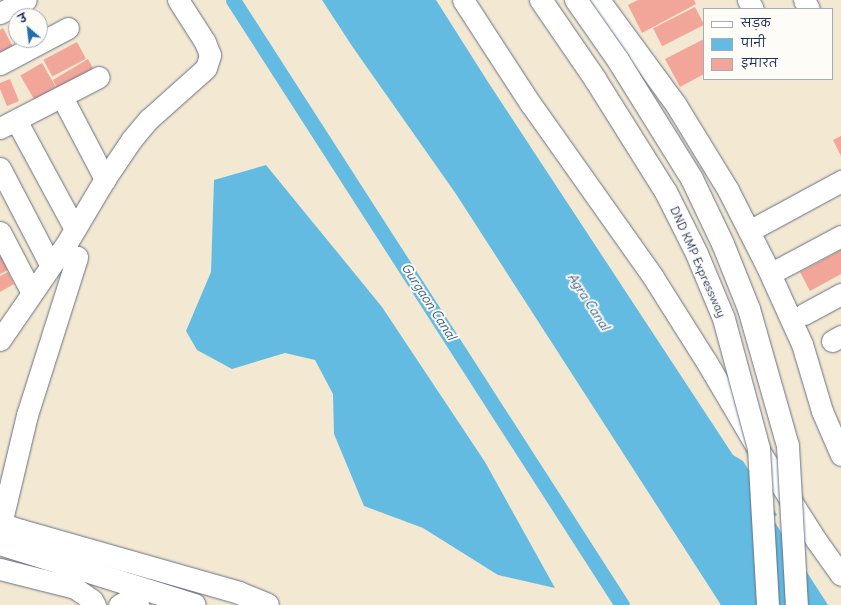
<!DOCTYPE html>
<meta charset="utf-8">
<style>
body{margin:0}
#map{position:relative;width:841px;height:605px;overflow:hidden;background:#f3e8d1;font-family:Delius,"Playpen Sans Deva",sans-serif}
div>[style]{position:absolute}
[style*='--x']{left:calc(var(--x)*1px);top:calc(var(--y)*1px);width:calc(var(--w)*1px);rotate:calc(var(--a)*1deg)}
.water>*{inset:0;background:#64bbe1}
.canal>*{height:15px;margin:-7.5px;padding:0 7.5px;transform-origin:7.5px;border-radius:7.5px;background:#64bbe1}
.building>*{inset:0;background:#f2a69a;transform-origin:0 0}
.roads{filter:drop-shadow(0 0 1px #677086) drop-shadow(0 0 1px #677086)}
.minor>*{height:21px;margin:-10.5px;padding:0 10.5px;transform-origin:10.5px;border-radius:10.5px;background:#fff}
.major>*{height:22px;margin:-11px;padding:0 11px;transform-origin:11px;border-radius:11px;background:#fff}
.bridges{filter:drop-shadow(0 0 1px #677086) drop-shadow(0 0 1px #677086)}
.highway-bridge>*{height:22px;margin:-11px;padding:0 11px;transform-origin:11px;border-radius:11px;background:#fff}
span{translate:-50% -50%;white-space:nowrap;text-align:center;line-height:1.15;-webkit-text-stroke:4px #fdfcf7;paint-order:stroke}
.street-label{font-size:12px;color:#1b2f5e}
.water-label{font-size:13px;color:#315985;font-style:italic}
.legend{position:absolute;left:703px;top:8px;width:130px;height:72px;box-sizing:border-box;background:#fdfcf7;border:1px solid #a3aaba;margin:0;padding:5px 7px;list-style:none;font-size:12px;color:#1b2f5e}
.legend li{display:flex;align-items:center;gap:8px;height:20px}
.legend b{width:20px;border:1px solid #a3aaba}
.north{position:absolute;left:8px;top:8px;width:40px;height:40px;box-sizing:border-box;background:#fdfcf7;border:1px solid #a3aaba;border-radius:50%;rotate:332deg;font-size:11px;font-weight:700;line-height:16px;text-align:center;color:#1b2f5e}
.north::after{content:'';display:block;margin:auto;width:14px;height:18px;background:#1f6fb2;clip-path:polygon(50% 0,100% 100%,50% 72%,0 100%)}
</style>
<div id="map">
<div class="water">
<i style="clip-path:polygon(322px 0,436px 0,488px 82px,733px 455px,743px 461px,777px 515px,772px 518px,828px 605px,721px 605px,456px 194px,352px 46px)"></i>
<i style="clip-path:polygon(266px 165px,382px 307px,485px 462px,555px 588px,498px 575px,423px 528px,364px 506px,334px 434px,333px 394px,315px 360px,285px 353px,232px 369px,197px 350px,186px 331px,211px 272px,214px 180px)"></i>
</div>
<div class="canal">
<i style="--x:233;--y:0;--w:719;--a:57.26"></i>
</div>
<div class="building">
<i style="clip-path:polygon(638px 0,694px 0,696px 4px,642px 33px,628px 5px)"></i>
<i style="left:695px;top:7px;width:20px;height:47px;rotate:63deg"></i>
<i style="clip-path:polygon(3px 28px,13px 47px,0 54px,0 30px)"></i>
<i style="clip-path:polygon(704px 39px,704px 74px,680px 87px,665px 59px)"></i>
<i style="left:77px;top:42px;width:19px;height:38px;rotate:62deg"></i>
<i style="clip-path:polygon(88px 59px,97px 76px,60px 95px,53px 80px)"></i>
<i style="left:42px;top:63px;width:28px;height:25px;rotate:60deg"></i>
<i style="clip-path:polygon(10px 79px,19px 101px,7px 106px,0 89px,0 83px)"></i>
<i style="clip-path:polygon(841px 136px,841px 156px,833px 140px)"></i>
<i style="clip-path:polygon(841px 250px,841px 274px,810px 291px,800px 272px)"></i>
<i style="clip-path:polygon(0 254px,8px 270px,0 274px)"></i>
<i style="clip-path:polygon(8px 272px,14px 284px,0 292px,0 276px)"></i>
</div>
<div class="roads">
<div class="minor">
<i style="--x:463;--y:0;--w:123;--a:57"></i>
<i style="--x:530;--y:103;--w:213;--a:54.7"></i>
<i style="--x:653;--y:277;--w:99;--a:57.8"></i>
<i style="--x:706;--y:361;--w:102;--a:59.4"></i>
<i style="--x:758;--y:449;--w:108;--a:57.5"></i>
<i style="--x:816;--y:540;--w:43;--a:54.5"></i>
<i style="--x:599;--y:0;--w:130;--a:53.7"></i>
<i style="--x:676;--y:105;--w:100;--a:58.5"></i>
<i style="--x:728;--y:190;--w:86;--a:63.1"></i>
<i style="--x:767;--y:267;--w:85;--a:65.6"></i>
<i style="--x:802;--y:344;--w:70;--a:73.4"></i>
<i style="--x:822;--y:411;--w:48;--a:66.6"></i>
<i style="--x:748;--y:0;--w:10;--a:61"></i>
<i style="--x:804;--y:0;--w:10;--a:61"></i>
<i style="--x:0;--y:13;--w:29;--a:-27"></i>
<i style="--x:0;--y:64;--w:77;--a:-27.9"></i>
<i style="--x:62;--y:97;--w:93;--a:62.3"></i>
<i style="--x:16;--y:120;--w:124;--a:61.6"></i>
<i style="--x:0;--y:128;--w:111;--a:-27.3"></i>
<i style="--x:0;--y:168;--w:110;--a:62.5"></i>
<i style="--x:749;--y:231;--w:105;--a:-28.5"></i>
<i style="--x:0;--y:232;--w:69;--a:62.3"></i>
<i style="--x:779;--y:269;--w:70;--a:-28"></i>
<i style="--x:804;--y:314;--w:42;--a:-28.4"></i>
<i style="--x:0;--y:340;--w:120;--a:-55.5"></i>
<i style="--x:68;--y:241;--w:72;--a:-59.2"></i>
<i style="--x:105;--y:179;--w:48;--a:-56"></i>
<i style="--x:132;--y:139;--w:26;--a:-50"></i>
<i style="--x:149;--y:119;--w:76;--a:-41.8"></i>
<i style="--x:206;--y:68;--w:14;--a:-73"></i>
<i style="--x:210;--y:55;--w:14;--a:-111"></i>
<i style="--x:205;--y:42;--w:50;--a:-122.7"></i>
<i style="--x:832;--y:341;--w:10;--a:-29"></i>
<i style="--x:1;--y:524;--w:112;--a:-76.6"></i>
<i style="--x:27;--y:415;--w:166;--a:-72.4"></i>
<i style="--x:0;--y:569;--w:77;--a:14.2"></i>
<i style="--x:75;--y:588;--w:21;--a:35"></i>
<i style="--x:92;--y:600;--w:6;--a:59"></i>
<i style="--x:119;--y:605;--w:8;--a:-30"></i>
<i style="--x:126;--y:601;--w:13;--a:18"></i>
</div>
<div class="major">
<i style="--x:0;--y:524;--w:23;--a:18"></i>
<i style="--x:22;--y:531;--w:226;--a:15.9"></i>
<i style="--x:239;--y:593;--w:31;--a:22"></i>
<i style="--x:0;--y:544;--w:204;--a:17.4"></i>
</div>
</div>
<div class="bridges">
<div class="highway-bridge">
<i style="--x:541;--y:0;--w:96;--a:55.6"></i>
<i style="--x:595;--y:79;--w:133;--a:57.9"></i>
<i style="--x:666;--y:192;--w:69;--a:63.4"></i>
<i style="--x:697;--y:254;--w:70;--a:67.4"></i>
<i style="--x:724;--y:319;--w:135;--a:74.9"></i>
<i style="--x:759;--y:449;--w:156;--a:86.7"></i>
<i style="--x:576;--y:0;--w:73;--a:55"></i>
<i style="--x:618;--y:60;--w:140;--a:58.1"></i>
<i style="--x:692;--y:179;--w:72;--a:64.5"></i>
<i style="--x:723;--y:244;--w:70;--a:68.2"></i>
<i style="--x:749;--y:309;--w:142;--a:74.1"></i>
<i style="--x:788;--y:446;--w:159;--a:86.8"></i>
</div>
</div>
<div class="street-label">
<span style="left:698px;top:262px;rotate:66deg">DND KMP Expressway</span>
</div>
<div class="water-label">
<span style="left:428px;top:302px;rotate:57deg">Gurgaon Canal</span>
<span style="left:588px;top:302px;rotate:57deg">Agra Canal</span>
</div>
<ul class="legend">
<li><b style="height:5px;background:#fff"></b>सड़क</li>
<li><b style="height:11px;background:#64bbe1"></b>पानी</li>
<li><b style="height:11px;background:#f2a69a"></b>इमारत</li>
</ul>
<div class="north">उ</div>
</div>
